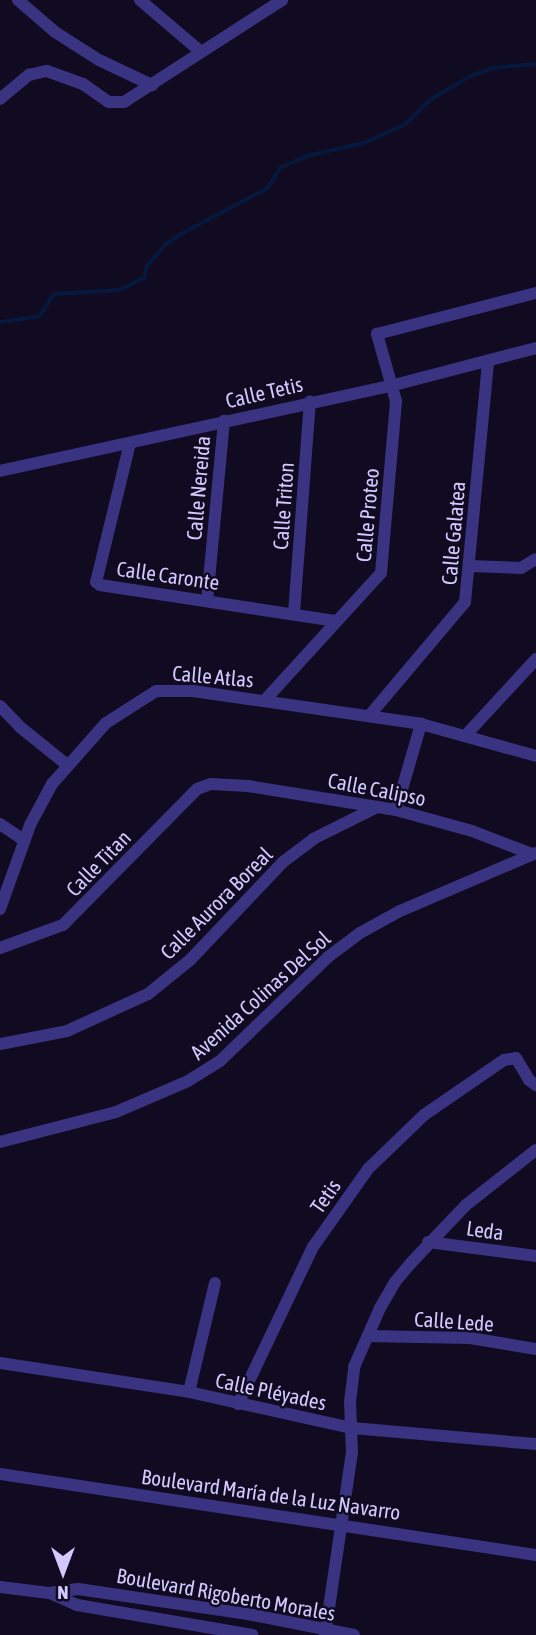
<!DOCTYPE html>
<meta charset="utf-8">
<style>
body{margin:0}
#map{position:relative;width:536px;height:1635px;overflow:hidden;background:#100b20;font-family:"Asap Condensed",sans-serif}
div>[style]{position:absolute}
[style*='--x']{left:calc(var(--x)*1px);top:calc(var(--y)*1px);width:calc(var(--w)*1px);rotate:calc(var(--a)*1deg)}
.stream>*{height:3.5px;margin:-1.75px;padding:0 1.75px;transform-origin:1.75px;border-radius:1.75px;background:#06183e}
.minor>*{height:12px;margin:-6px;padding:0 6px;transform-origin:6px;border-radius:6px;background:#3a3382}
span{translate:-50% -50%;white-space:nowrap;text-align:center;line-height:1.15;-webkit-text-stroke:5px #100b20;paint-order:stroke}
.street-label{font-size:21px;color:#d2caff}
.north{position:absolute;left:28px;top:1537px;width:70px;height:70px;-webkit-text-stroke:5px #100b20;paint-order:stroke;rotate:180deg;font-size:19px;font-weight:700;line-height:28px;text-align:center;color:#d2caff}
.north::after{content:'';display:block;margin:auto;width:24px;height:32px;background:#d2caff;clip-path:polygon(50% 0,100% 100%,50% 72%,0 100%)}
</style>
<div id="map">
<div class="stream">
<i style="--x:0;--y:322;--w:40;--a:-8.5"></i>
<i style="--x:40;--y:316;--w:26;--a:-58"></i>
<i style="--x:54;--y:294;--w:66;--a:-3.5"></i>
<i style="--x:120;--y:290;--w:27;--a:-27"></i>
<i style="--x:144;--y:278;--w:12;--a:-76"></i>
<i style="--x:147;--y:266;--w:28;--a:-49"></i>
<i style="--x:165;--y:245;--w:22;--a:-34"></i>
<i style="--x:183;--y:233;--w:96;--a:-27.9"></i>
<i style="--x:268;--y:188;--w:23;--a:-59"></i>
<i style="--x:280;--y:168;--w:30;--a:-24"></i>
<i style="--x:307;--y:156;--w:58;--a:-12.8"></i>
<i style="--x:364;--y:143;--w:46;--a:-24.3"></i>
<i style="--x:406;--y:124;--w:35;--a:-45"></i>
<i style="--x:431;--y:99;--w:46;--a:-29.9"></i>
<i style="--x:471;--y:76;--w:23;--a:-20"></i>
<i style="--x:493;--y:68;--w:43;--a:-5.3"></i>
</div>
<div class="minor">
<i style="--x:18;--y:0;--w:49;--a:40.9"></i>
<i style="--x:55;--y:32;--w:52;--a:32.5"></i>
<i style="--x:99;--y:60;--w:59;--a:25.3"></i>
<i style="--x:140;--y:0;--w:80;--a:40.4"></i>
<i style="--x:0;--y:99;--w:38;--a:-40"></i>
<i style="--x:29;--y:75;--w:18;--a:-13"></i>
<i style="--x:47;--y:71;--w:38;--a:20"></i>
<i style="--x:83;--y:84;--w:32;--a:35"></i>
<i style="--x:109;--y:102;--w:15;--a:0"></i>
<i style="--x:124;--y:102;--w:188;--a:-32.8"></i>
<i style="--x:130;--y:443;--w:143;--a:103.7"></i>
<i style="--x:96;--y:582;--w:5;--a:37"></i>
<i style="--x:100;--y:585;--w:239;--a:8.7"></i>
<i style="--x:0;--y:471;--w:403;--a:-12.3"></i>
<i style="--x:394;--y:385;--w:147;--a:-14.6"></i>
<i style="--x:470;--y:566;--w:51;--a:2.2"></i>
<i style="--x:521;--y:568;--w:17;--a:-31"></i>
<i style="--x:207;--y:601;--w:181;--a:-84.6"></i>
<i style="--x:294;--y:613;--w:212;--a:-85.7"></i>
<i style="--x:265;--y:700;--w:172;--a:-47.6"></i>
<i style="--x:381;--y:573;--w:173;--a:-85"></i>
<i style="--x:396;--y:401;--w:70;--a:-105.8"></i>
<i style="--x:377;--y:334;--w:164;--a:-14.5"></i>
<i style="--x:0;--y:706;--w:29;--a:46"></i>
<i style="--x:20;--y:727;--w:59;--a:38.8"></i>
<i style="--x:369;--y:716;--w:149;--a:-49.9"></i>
<i style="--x:465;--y:602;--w:242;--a:-84.5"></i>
<i style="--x:465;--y:736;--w:105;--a:-47.3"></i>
<i style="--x:396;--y:810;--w:90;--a:-73.8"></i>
<i style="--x:0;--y:824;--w:29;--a:34"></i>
<i style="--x:0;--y:909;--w:89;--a:-70.3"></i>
<i style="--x:30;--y:825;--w:47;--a:-61.8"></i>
<i style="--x:52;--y:784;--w:81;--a:-48.5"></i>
<i style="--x:106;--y:723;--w:59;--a:-32.6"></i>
<i style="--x:156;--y:691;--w:37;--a:0"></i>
<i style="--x:193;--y:691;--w:230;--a:8.2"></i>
<i style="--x:421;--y:724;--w:119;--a:15.5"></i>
<i style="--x:0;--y:948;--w:67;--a:-20.1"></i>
<i style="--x:63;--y:925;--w:191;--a:-45.4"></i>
<i style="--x:197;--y:789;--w:15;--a:-20"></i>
<i style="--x:211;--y:784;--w:37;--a:3"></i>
<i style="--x:248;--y:786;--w:150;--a:9.2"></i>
<i style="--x:396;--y:810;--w:79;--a:15.4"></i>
<i style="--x:472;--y:831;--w:64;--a:21"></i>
<i style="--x:0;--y:1044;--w:68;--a:-11"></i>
<i style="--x:67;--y:1031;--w:89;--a:-24.6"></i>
<i style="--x:148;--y:994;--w:54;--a:-39"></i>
<i style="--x:190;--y:960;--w:135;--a:-46.5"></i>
<i style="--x:283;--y:862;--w:38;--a:-37"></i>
<i style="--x:313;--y:839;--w:72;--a:-26.6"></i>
<i style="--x:0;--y:1142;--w:120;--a:-14.5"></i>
<i style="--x:116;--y:1112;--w:78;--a:-23.3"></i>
<i style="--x:188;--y:1081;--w:38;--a:-32"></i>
<i style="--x:220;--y:1061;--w:150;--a:-43.9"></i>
<i style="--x:328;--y:957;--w:40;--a:-37"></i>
<i style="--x:360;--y:933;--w:46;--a:-28.8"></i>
<i style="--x:400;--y:911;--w:148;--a:-23.1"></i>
<i style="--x:428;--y:1242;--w:109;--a:7.4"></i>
<i style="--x:368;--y:1336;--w:102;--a:1.1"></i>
<i style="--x:470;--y:1338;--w:67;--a:9.5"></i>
<i style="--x:0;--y:1363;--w:191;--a:8.7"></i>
<i style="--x:189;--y:1392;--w:167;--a:12.5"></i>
<i style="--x:352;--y:1428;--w:185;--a:5"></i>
<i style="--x:189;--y:1392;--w:112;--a:-76.6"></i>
<i style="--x:238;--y:1404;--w:174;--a:-64.5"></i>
<i style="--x:313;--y:1247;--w:95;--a:-54.8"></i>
<i style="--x:368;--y:1169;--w:78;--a:-44"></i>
<i style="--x:424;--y:1115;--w:97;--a:-34.5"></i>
<i style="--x:504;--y:1060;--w:12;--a:-9"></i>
<i style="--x:516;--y:1058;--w:26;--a:59"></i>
<i style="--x:529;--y:1080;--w:9;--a:36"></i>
<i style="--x:0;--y:1474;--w:542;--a:8.59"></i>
<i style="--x:0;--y:1587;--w:49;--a:7"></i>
<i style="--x:49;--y:1593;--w:29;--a:-8"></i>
<i style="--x:78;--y:1589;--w:172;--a:8.4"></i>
<i style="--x:248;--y:1614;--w:108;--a:11.2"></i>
<i style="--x:50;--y:1593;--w:30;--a:24"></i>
<i style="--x:77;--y:1605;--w:178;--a:9.7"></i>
<i style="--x:325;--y:1635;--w:184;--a:-81.6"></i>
<i style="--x:352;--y:1453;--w:51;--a:-92.2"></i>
<i style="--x:350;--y:1402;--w:35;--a:-83"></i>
<i style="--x:354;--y:1367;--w:64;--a:-66.2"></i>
<i style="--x:380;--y:1308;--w:30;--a:-60"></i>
<i style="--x:395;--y:1282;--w:23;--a:-50"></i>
<i style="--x:410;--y:1264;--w:81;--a:-46.5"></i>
<i style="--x:466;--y:1205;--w:89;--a:-38.2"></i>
</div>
<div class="street-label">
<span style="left:264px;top:392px;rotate:-13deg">Calle Tetis</span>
<span style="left:198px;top:488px;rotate:-85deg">Calle Nereida</span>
<span style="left:283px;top:506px;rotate:-86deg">Calle Triton</span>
<span style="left:367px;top:515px;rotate:-85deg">Calle Proteo</span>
<span style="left:453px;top:533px;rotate:-85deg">Calle Galatea</span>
<span style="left:168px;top:575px;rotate:8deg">Calle Caronte</span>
<span style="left:213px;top:676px;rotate:5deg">Calle Atlas</span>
<span style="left:377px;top:789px;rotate:11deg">Calle Calipso</span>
<span style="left:98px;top:863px;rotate:-46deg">Calle Titan</span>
<span style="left:216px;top:903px;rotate:-45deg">Calle Aurora Boreal</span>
<span style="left:260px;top:995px;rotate:-42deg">Avenida Colinas Del Sol</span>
<span style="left:325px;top:1196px;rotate:-55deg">Tetis</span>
<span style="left:485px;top:1230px;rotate:8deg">Leda</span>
<span style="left:454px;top:1321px;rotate:4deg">Calle Lede</span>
<span style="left:271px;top:1391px;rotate:12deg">Calle Pléyades</span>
<span style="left:271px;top:1494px;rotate:8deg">Boulevard María de la Luz Navarro</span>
<span style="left:226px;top:1594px;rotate:10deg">Boulevard Rigoberto Morales</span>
</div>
<div class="north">N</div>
</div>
